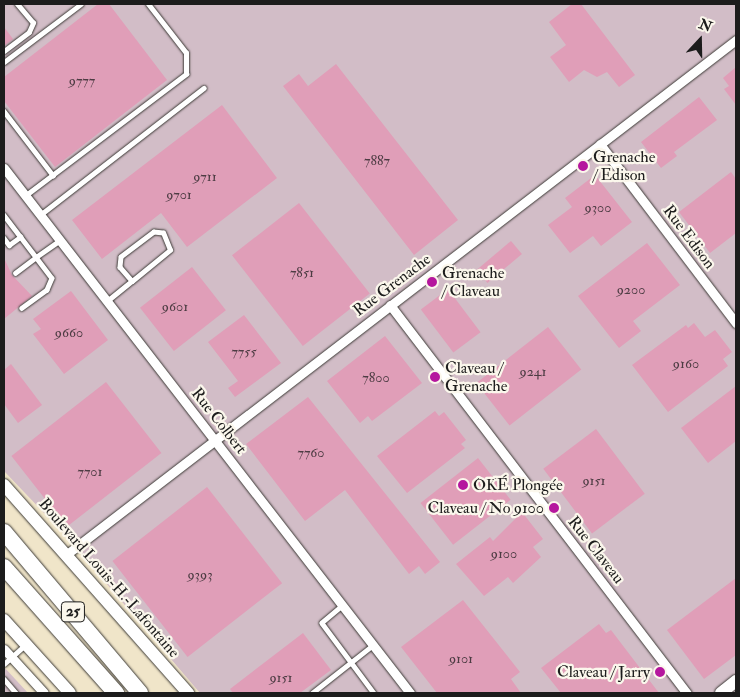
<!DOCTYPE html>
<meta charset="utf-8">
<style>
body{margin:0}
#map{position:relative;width:740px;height:697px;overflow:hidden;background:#f0e5c9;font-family:"IM FELL Double Pica",serif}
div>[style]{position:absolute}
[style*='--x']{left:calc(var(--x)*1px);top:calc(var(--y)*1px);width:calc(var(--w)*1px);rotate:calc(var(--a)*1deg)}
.industrial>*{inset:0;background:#d2bdc7}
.building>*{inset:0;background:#e09eb8;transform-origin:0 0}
.roads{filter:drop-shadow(0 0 1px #3c3a36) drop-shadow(0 0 1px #3c3a36)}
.lane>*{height:4.5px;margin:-2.25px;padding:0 2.25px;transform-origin:2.25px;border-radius:2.25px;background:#fff}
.street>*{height:9px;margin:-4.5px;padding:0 4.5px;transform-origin:4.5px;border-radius:4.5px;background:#fff}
.secondary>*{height:12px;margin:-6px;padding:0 6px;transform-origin:6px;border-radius:6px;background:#fff}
.highway>*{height:16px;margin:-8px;padding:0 8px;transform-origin:8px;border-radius:8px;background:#fff}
.dots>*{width:14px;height:14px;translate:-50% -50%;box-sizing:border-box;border:2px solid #fbf7ec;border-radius:50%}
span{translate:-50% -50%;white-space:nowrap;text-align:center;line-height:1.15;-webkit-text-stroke:4.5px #fbf7ec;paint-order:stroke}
.number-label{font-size:14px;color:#4d3c43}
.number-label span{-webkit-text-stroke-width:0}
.shield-label span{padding:1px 4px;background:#fbf7ec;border:1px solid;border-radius:4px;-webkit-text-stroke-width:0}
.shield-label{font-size:15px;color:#1c1c1c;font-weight:700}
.poi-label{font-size:16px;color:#1c1c1c}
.left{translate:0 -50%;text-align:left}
.right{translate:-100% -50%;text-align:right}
.street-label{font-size:16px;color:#1c1c1c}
.frame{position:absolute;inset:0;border:5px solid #1c1c1c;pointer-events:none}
.north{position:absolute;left:675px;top:15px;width:50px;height:50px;-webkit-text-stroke:4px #fbf7ec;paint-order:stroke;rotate:21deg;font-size:14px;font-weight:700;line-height:20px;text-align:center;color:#1c1c1c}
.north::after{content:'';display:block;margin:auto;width:18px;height:22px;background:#1c1c1c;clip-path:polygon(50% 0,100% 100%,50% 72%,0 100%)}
</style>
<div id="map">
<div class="industrial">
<i style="clip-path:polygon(4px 4px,736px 4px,736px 693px,200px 693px,65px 535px,4px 471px)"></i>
<i style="clip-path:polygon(4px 667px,28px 693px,4px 693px)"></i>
</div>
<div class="building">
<i style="clip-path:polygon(98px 4px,109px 4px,167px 80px,55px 167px,4px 101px,4px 77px)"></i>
<i style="clip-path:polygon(572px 4px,581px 4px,635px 75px,619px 87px,607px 72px,597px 77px,584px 70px,569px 82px,550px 57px,566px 45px,549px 22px)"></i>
<i style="clip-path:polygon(4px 27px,13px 39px,4px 46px)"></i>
<i style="clip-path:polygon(336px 64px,458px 220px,414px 255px,283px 86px,299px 74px,308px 86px)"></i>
<i style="clip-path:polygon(736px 67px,736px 105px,724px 89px,729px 86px,723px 78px)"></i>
<i style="clip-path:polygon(699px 97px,717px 120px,674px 152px,677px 156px,661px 168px,641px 142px)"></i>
<i style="clip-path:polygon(222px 105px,277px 178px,187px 247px,161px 213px,102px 259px,72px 220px)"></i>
<i style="clip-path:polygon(731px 172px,736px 179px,736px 233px,710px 253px,679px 212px)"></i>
<i style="clip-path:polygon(595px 175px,632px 222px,601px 246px,593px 236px,570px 253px,548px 225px,572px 207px,565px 198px)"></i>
<i style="left:299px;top:203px;width:115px;height:85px;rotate:52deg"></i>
<i style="left:511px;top:241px;width:17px;height:45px;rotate:50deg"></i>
<i style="clip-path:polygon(647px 243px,680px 285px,633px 321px,641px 331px,619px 348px,578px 296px)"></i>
<i style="clip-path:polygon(4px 258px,12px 275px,32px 296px,4px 319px)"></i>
<i style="left:192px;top:267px;width:55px;height:66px;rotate:52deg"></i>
<i style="left:448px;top:289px;width:54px;height:34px;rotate:53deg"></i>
<i style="clip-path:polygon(71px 291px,108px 340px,64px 374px,33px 334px,41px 329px,33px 319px)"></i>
<i style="clip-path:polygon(244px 315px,281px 363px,235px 397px,228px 388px,238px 381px,208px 342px)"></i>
<i style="clip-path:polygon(694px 323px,705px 337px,715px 330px,732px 352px,723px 359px,728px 366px,668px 412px,632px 365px,686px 325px,688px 328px)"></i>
<i style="left:548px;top:327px;width:54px;height:91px;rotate:52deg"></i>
<i style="clip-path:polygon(385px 336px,422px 383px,372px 421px,368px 416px,360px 423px,327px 381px)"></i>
<i style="clip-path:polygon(11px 364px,42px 405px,18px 423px,4px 404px,4px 370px)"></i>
<i style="left:106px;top:382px;width:90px;height:120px;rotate:52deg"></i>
<i style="clip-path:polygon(736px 386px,736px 441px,708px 463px,681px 428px)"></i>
<i style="clip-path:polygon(308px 397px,440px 562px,425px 574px,419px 566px,409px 574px,345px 490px,305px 521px,246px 444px)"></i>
<i style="clip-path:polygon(435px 411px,439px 416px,444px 412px,466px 440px,461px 444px,465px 448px,407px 493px,377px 456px)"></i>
<i style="left:596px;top:429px;width:81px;height:66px;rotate:53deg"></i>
<i style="left:478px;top:458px;width:53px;height:73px;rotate:52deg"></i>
<i style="left:207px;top:487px;width:122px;height:120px;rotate:52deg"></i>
<i style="clip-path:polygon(522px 512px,543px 539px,533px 547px,541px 557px,513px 583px,508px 577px,484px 596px,456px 564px,490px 537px,493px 541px)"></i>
<i style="clip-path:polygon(736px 578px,736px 655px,704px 679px,667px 630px)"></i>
<i style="clip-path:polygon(463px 600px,520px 672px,511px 679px,521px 693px,437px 693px,401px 647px)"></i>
<i style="clip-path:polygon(599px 624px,606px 633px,611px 630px,659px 693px,561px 693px,541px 668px)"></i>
<i style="clip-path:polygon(303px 633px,331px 670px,300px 693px,233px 693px,230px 689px)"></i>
</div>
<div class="roads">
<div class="lane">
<i style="--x:4;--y:51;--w:31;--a:-37"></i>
<i style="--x:29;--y:32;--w:10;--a:-66"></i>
<i style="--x:33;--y:23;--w:25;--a:-130"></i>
<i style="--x:4;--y:62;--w:96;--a:-37"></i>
<i style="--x:4;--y:111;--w:81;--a:52.6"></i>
<i style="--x:26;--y:195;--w:201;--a:-37.1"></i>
<i style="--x:186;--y:74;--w:21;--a:-90"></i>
<i style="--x:186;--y:53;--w:62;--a:-127.8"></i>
<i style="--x:4;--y:215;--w:53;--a:52.7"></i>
<i style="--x:36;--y:257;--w:28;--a:-35"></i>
<i style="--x:40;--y:215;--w:207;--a:-37.8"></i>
<i style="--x:4;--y:238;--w:9;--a:54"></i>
<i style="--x:9;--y:245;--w:14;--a:-36"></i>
<i style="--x:15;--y:273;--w:26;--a:-37"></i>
<i style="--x:36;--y:257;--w:26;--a:53"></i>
<i style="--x:52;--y:278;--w:13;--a:113"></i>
<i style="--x:47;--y:290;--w:31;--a:144"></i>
<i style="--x:107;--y:301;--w:32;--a:-39"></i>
<i style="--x:132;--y:281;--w:49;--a:-39.2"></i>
<i style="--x:170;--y:250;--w:18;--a:-112"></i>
<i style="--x:163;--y:233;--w:9;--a:-174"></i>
<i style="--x:154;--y:232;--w:41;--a:142.9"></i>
<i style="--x:121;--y:257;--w:10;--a:96"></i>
<i style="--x:120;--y:267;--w:18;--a:49"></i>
<i style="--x:342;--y:606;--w:26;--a:140"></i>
<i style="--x:322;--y:623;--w:87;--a:53.4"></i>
<i style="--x:4;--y:664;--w:28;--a:-42"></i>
<i style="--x:4;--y:679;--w:18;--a:49"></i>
<i style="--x:312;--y:693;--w:78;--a:-38.2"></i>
</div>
<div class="street">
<i style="--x:600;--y:144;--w:225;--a:52.8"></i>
<i style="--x:4;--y:168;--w:664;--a:52.28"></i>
<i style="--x:390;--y:305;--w:489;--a:52.6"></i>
<i style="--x:67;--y:554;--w:844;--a:-37.54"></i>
<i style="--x:4;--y:649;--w:59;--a:47.7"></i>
</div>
<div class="secondary">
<i style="--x:4;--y:485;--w:278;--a:48.5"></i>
<i style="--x:4;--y:620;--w:98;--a:47.9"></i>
<i style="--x:721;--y:693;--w:19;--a:-39"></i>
</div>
<div class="highway">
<i style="--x:4;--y:532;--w:211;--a:49.8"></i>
<i style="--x:4;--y:567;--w:169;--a:48.4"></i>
</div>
</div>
<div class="dots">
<i style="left:583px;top:166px;background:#b5179e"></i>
<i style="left:432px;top:282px;background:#b5179e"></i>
<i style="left:435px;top:377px;background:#b5179e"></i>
<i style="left:463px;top:485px;background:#b5179e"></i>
<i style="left:554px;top:508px;background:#b5179e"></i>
<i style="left:660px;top:672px;background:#b5179e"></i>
</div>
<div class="number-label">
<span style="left:82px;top:81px">9777</span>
<span style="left:377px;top:161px">7887</span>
<span style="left:205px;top:177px">9711</span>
<span style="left:179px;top:195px">9701</span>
<span style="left:598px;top:208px">9300</span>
<span style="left:302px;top:273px">7851</span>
<span style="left:631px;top:290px">9200</span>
<span style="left:175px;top:307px">9601</span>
<span style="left:69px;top:333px">9660</span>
<span style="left:244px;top:352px">7755</span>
<span style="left:686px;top:364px">9160</span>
<span style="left:533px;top:372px">9241</span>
<span style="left:376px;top:378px">7800</span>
<span style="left:311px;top:453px">7760</span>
<span style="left:90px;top:472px">7701</span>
<span style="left:594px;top:481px">9151</span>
<span style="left:504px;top:554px">9100</span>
<span style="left:200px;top:575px">9393</span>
<span style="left:461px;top:659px">9101</span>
<span style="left:281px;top:678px">9151</span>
</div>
<div class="shield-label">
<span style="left:73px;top:612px">25</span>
</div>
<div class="poi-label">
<span class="left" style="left:593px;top:166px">Grenache<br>/ Edison</span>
<span class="left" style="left:442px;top:282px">Grenache<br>/ Claveau</span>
<span class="left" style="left:445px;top:377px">Claveau /<br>Grenache</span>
<span class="left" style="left:473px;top:485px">OKÉ Plongée</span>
<span class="right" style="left:544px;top:508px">Claveau / No 9100</span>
<span class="right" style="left:650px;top:672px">Claveau / Jarry</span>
</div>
<div class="street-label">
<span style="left:689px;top:237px;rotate:53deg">Rue Edison</span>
<span style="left:392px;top:285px;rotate:-37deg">Rue Grenache</span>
<span style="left:219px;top:421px;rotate:52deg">Rue Colbert</span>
<span style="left:596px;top:550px;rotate:52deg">Rue Claveau</span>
<span style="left:109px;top:578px;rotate:49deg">Boulevard Louis-H.-Lafontaine</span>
</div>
<div class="frame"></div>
<div class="north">N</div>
</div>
